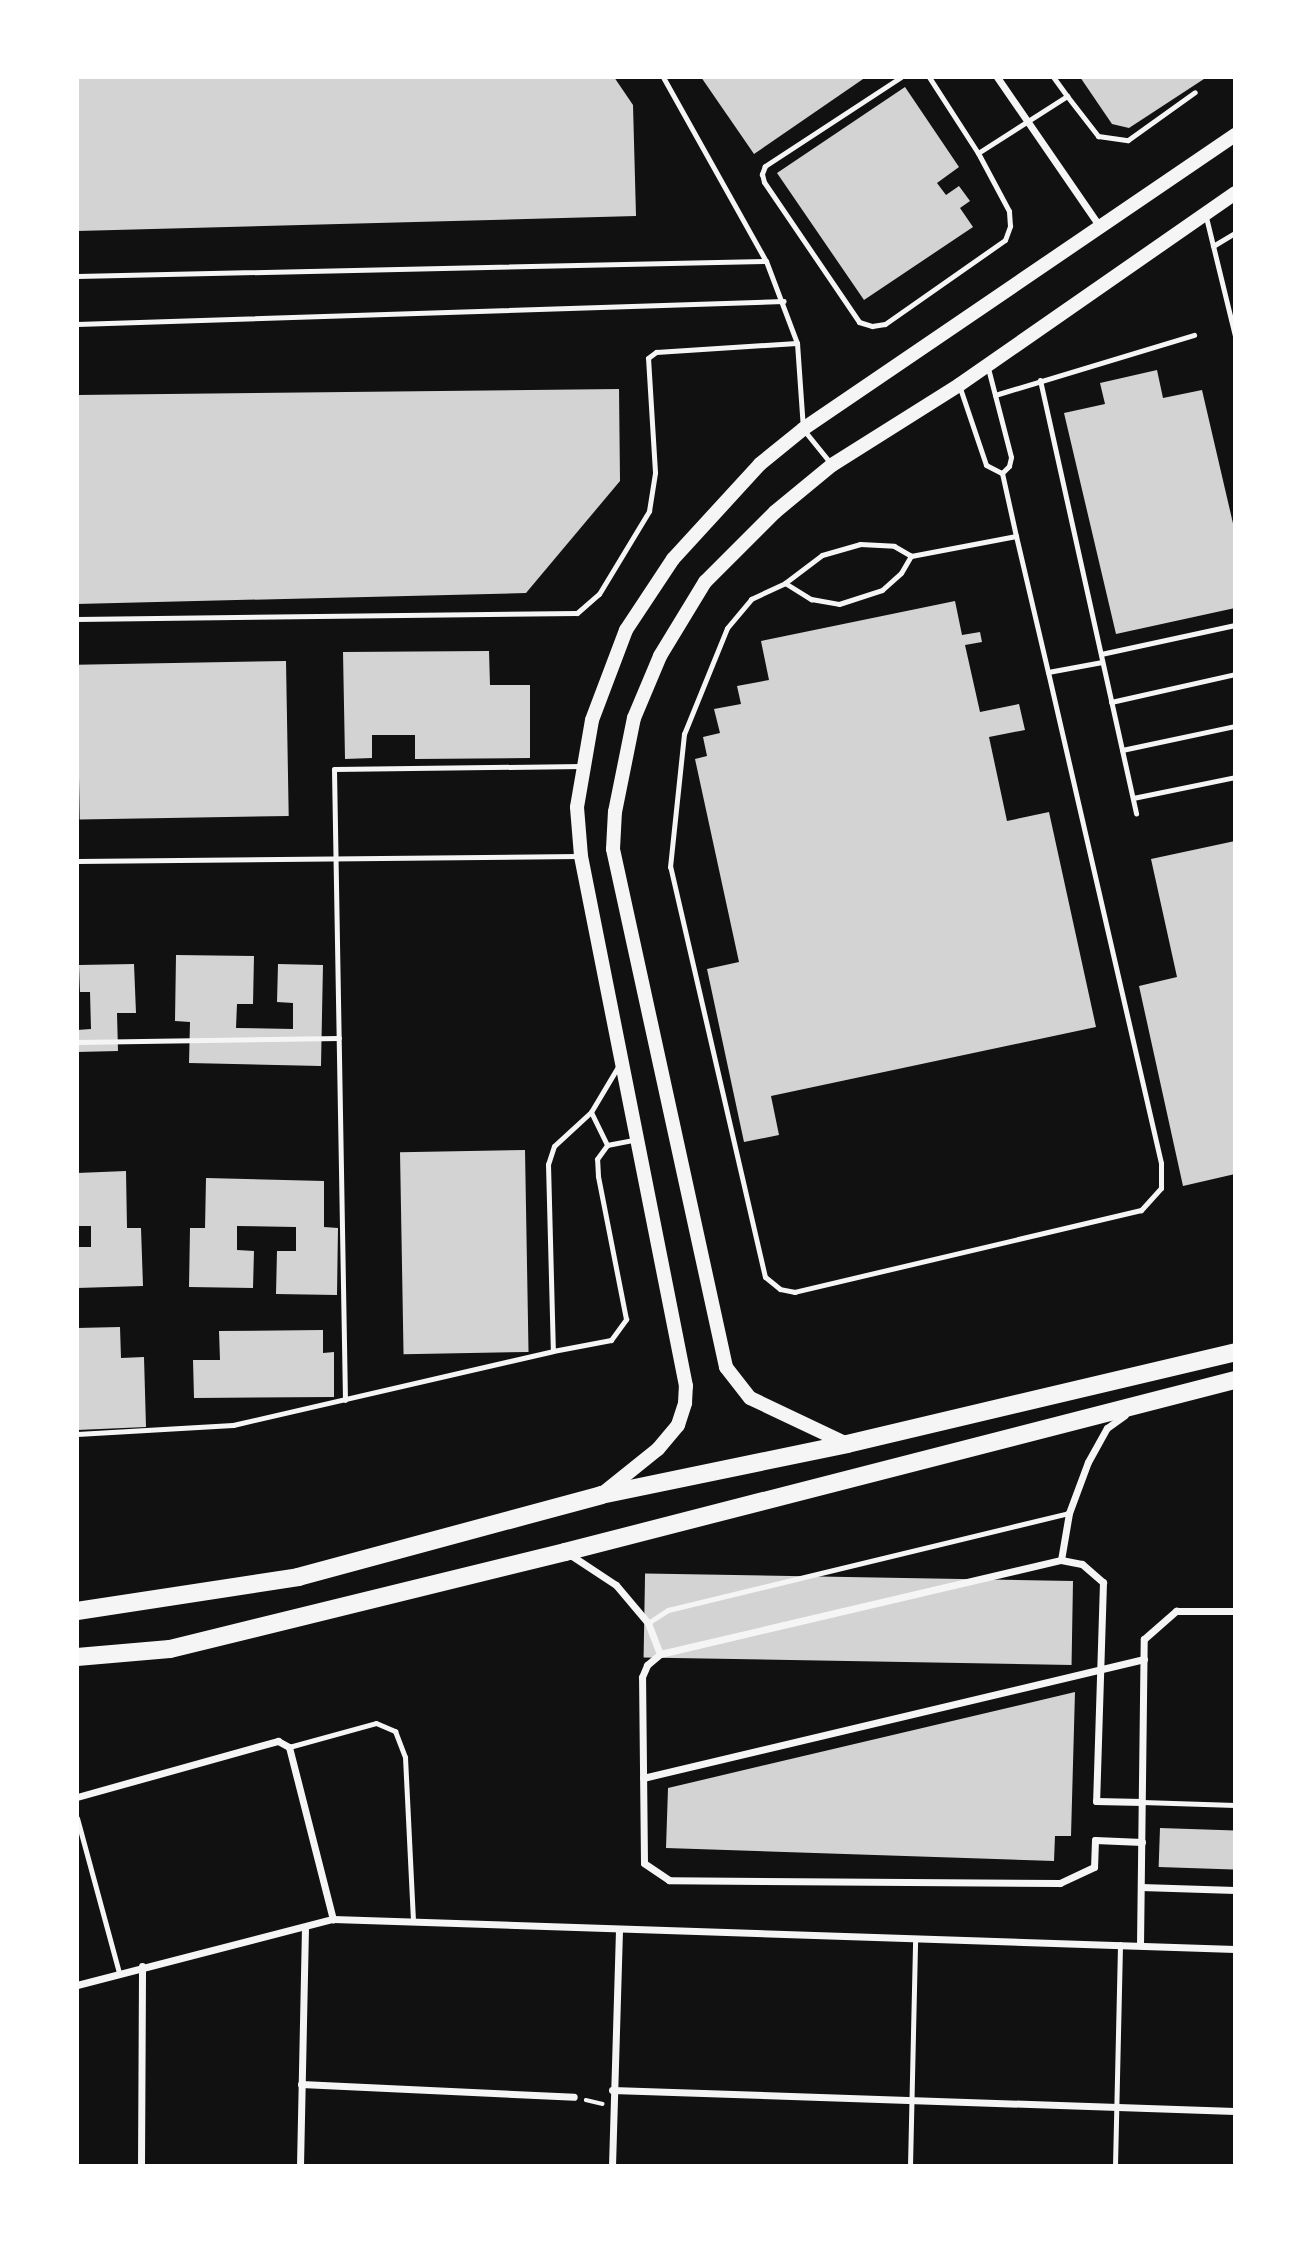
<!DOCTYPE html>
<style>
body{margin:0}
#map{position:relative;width:1312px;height:2243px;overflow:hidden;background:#111;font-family:"Open Sans",sans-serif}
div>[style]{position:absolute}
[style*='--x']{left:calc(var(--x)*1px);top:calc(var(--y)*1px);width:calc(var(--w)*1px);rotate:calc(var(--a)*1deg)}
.building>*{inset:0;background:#d3d3d3;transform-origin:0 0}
.path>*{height:3.5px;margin:-1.75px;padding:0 1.75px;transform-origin:1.75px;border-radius:1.75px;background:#f5f5f5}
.service>*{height:5px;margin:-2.5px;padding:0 2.5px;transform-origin:2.5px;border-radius:2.5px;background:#f5f5f5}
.minor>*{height:7px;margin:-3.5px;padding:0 3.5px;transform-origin:3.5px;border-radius:3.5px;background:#f5f5f5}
.secondary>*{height:14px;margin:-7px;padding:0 7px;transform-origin:7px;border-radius:7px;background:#f5f5f5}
.primary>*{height:18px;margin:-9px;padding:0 9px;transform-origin:9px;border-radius:9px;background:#f5f5f5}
span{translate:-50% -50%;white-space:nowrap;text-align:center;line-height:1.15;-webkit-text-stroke:5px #fff;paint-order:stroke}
.frame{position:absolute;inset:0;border:79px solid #fff;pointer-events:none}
</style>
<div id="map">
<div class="building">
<i style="clip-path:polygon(77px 77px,614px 77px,633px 105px,636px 216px,77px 231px)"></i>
<i style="clip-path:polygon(701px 77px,866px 77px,754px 154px)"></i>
<i style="clip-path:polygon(1080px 77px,1207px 77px,1129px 128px,1112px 124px)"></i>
<i style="clip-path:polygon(905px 87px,959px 167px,937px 183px,946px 195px,959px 186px,970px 201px,960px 208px,973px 227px,864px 300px,777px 173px)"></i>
<i style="clip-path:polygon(1157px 370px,1163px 398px,1202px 390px,1235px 532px,1235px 608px,1116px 634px,1064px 413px,1105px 404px,1100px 383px)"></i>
<i style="clip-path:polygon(619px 389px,620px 481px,526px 593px,77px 604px,77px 395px)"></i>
<i style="clip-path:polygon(955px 601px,962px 635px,980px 632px,982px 642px,965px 645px,980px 712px,1019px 704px,1025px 730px,989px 737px,1007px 821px,1049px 812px,1096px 1027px,771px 1096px,779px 1135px,744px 1142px,707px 969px,739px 962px,695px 759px,707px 756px,703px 737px,720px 733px,714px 709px,741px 704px,737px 686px,769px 680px,761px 641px)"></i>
<i style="clip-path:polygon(489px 651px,490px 685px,530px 685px,530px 758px,415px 759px,415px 735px,372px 735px,372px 758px,345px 759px,343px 652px)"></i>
<i style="left:286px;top:661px;width:155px;height:209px;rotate:89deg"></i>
<i style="clip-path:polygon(1235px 841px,1235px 1174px,1183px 1186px,1139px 986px,1177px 977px,1151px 859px)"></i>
<i style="clip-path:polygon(176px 955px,254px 956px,253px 1004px,237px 1004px,236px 1028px,293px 1029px,293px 1003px,277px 1002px,278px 964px,323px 965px,321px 1066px,189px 1063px,190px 1022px,175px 1021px)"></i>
<i style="clip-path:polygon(134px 964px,136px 1013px,117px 1013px,118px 1051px,77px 1052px,77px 1030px,91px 1029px,90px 992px,80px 992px,79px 965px)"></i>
<i style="left:525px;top:1150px;width:202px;height:125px;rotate:89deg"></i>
<i style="clip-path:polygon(126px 1171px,127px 1228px,141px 1228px,143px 1286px,77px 1288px,77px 1247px,91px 1247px,91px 1226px,77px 1226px,77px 1173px)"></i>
<i style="clip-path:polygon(206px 1178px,324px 1181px,324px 1227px,338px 1228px,337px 1295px,276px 1294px,277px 1251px,296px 1251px,296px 1227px,237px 1226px,237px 1250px,254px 1251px,253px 1288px,189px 1287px,190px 1228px,205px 1228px)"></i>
<i style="clip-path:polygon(120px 1327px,121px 1358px,144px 1357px,146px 1427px,77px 1430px,77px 1328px)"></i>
<i style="clip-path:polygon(323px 1330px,323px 1353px,334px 1352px,334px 1397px,194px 1398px,193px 1360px,220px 1360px,219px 1331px)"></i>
<i style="left:1073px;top:1581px;width:84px;height:428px;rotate:91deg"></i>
<i style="clip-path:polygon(1075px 1692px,1071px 1836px,1055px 1836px,1054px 1861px,666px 1848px,668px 1788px)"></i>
<i style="left:1160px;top:1828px;width:75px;height:39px;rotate:2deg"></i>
</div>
<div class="path">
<i style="--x:586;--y:2100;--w:17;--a:13"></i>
</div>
<div class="service">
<i style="--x:663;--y:77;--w:211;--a:60.8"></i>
<i style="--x:766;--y:261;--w:88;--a:69.3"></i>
<i style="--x:797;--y:343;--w:86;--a:86"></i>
<i style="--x:803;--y:429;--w:46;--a:51.1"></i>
<i style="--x:901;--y:77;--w:163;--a:146.8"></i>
<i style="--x:765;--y:166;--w:9;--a:111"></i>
<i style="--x:762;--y:174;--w:8;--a:76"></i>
<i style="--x:764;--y:182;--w:169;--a:55.8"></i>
<i style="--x:859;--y:322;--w:14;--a:17"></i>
<i style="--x:872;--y:326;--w:13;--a:-9"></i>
<i style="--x:885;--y:324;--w:146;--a:-35"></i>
<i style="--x:1005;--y:240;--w:15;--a:-70"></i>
<i style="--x:1010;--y:226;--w:15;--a:-94"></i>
<i style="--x:1009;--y:211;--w:66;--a:-118.1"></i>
<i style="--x:978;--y:153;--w:90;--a:-122.8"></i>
<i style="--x:1067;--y:96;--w:51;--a:52.2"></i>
<i style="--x:1098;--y:136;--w:30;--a:8"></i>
<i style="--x:1128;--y:140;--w:82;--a:-35.6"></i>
<i style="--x:978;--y:153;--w:106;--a:-32.6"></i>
<i style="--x:1067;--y:96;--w:24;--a:-126"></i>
<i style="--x:1206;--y:217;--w:122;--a:76.3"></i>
<i style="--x:1213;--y:246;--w:26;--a:-31"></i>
<i style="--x:77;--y:276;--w:689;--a:-1.25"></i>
<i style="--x:77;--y:324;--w:707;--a:-1.86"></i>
<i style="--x:1040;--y:380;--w:444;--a:77.5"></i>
<i style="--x:960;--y:388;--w:81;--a:71.3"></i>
<i style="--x:986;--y:465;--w:18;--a:27"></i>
<i style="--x:1002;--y:473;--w:10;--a:-45"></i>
<i style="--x:1009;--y:466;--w:9;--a:-77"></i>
<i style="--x:1011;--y:457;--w:92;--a:-104.5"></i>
<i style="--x:995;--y:395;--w:208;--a:-16.8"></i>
<i style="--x:1002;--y:473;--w:65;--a:77.5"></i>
<i style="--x:1016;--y:536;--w:140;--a:76.8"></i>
<i style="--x:1048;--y:672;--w:504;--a:77.04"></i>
<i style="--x:1161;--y:1163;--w:25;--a:90"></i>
<i style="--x:1161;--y:1188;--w:30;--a:132"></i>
<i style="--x:1141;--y:1210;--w:356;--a:166.7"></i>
<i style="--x:795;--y:1292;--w:15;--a:-169"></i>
<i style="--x:780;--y:1289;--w:19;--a:-141"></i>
<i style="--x:765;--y:1277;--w:421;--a:-103"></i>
<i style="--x:670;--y:867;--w:134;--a:-84"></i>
<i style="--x:684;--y:734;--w:114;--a:-67.9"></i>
<i style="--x:727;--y:628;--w:38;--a:-50"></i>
<i style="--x:751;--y:599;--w:38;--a:-25"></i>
<i style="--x:785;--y:583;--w:46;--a:-37.1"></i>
<i style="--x:822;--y:555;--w:40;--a:-16"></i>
<i style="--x:860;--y:544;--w:34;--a:3"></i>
<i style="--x:894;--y:546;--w:20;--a:30"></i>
<i style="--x:911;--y:556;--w:107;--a:-10.8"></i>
<i style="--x:785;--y:583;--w:31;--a:32"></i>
<i style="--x:811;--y:599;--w:28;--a:10"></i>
<i style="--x:839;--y:604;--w:45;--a:-18"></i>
<i style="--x:882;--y:590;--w:25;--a:-42"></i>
<i style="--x:901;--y:573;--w:20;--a:-60"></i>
<i style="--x:77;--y:619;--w:500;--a:-0.69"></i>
<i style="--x:577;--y:613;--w:29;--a:-41"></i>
<i style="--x:599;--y:594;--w:97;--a:-58.9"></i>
<i style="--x:649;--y:511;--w:39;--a:-81"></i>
<i style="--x:655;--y:472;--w:114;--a:-93.5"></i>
<i style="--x:648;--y:358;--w:10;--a:-37"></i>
<i style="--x:656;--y:352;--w:141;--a:-3.7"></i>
<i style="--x:1101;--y:654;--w:137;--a:-12.2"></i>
<i style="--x:1048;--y:672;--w:55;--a:-10.5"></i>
<i style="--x:1111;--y:702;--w:127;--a:-12.7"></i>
<i style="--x:1122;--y:750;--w:116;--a:-12"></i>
<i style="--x:1133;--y:798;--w:104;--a:-11.6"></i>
<i style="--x:77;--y:861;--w:501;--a:-0.57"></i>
<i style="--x:77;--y:1042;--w:262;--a:-0.9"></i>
<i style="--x:619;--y:1065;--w:55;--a:120.8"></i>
<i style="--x:591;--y:1112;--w:50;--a:137.4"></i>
<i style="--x:554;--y:1146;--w:19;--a:108"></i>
<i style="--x:548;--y:1164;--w:187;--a:88.5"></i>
<i style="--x:553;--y:1351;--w:59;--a:-10.7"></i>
<i style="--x:611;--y:1340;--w:26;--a:-54"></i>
<i style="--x:626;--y:1319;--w:146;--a:-101.1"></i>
<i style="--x:598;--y:1176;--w:17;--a:-93"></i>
<i style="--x:597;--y:1159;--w:17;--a:-54"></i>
<i style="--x:607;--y:1145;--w:31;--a:-11"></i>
<i style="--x:591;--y:1112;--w:37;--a:64"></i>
<i style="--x:345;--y:1400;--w:631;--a:-91"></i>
<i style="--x:334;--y:769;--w:248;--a:-0.7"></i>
<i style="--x:77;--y:1434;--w:156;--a:-3.3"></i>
<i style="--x:233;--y:1425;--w:328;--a:-13"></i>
<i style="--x:648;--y:1623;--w:24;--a:-33"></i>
<i style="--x:668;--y:1610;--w:413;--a:-13.6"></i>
<i style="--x:289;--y:1747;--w:90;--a:-15.4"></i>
<i style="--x:376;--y:1723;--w:21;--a:23"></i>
<i style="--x:395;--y:1731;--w:28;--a:69"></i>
<i style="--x:405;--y:1757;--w:165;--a:87.2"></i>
<i style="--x:1142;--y:1802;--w:93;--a:1.8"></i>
<i style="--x:77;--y:1818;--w:161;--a:74.8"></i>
<i style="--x:910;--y:2166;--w:227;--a:-88.7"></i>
<i style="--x:1115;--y:2166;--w:222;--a:-88.7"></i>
</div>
<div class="minor">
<i style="--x:997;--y:77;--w:182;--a:55.5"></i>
<i style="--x:569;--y:1554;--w:56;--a:33.4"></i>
<i style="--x:616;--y:1585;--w:50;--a:49.9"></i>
<i style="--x:648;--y:1623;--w:33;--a:69"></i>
<i style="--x:1061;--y:1560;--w:48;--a:-80.3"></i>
<i style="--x:1069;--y:1513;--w:54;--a:-69.6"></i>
<i style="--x:1088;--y:1462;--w:39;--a:-61"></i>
<i style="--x:1107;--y:1428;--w:22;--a:-36"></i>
<i style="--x:643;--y:1778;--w:515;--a:-13.36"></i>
<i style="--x:77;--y:1797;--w:209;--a:-15.6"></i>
<i style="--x:278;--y:1741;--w:13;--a:29"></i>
<i style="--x:289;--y:1747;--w:178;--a:75.7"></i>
<i style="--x:1142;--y:1842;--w:47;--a:-177.6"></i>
<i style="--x:1095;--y:1840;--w:27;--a:92"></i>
<i style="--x:1094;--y:1867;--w:38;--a:155"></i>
<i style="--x:1060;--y:1883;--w:391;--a:-179.6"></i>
<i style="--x:669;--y:1880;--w:30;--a:-146"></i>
<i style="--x:644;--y:1863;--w:186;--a:-90.6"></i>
<i style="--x:642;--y:1677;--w:13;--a:-67"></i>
<i style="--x:647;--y:1665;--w:17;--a:-40"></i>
<i style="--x:660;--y:1654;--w:412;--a:-13.2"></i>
<i style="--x:1061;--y:1560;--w:21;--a:11"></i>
<i style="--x:1082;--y:1564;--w:28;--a:41"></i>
<i style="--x:1103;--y:1582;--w:219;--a:91.8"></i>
<i style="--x:1096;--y:1801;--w:46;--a:1.2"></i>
<i style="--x:1141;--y:1887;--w:94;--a:1.8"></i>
<i style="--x:1140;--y:1945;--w:306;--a:-89.3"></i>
<i style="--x:1144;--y:1639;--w:43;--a:-41.2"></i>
<i style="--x:1176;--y:1611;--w:59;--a:0"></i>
<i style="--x:77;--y:1985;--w:264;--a:-14.5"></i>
<i style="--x:333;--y:1919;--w:902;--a:1.9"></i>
<i style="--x:301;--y:2084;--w:273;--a:2.7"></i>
<i style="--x:612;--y:2090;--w:623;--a:1.93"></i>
<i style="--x:141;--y:2166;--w:200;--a:-89.7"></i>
<i style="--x:300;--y:2166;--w:239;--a:-88.8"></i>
<i style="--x:612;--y:2166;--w:236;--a:-88.3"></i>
</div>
<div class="secondary">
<i style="--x:847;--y:1444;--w:107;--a:-154.6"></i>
<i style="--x:750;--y:1398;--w:39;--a:-128"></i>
<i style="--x:726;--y:1367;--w:530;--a:-102.31"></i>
<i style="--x:613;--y:849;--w:37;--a:-87"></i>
<i style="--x:615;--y:812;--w:96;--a:-78.6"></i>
<i style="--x:634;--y:718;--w:67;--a:-67.2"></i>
<i style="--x:660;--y:656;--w:87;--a:-58.7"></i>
<i style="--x:705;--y:582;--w:99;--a:-45"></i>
<i style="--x:775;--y:512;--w:74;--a:-39.5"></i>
<i style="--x:832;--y:465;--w:150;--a:-32.2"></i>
<i style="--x:959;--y:385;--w:336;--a:-34.8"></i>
<i style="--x:602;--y:1494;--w:72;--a:-38.8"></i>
<i style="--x:658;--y:1449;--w:31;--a:-50"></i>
<i style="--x:678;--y:1425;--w:23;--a:-72"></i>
<i style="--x:685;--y:1403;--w:17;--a:-87"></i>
<i style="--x:686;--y:1386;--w:540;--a:-101.21"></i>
<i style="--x:581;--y:856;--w:49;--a:-94.7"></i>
<i style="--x:577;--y:807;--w:88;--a:-80.2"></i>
<i style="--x:592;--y:720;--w:96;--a:-69.3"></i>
<i style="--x:626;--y:630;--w:85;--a:-56.5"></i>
<i style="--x:673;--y:559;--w:129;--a:-47.5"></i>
<i style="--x:760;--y:464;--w:55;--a:-39.1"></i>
<i style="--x:803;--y:429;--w:523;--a:-34.24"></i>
</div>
<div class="primary">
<i style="--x:77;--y:1611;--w:224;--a:-8.7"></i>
<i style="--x:298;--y:1577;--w:314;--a:-15.1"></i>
<i style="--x:601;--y:1495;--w:251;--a:-11.7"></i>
<i style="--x:847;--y:1444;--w:399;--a:-13.3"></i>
<i style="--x:77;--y:1657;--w:93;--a:-4.9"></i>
<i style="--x:170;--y:1649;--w:407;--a:-13.8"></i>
<i style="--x:565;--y:1552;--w:692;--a:-14.4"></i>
</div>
<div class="frame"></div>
</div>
